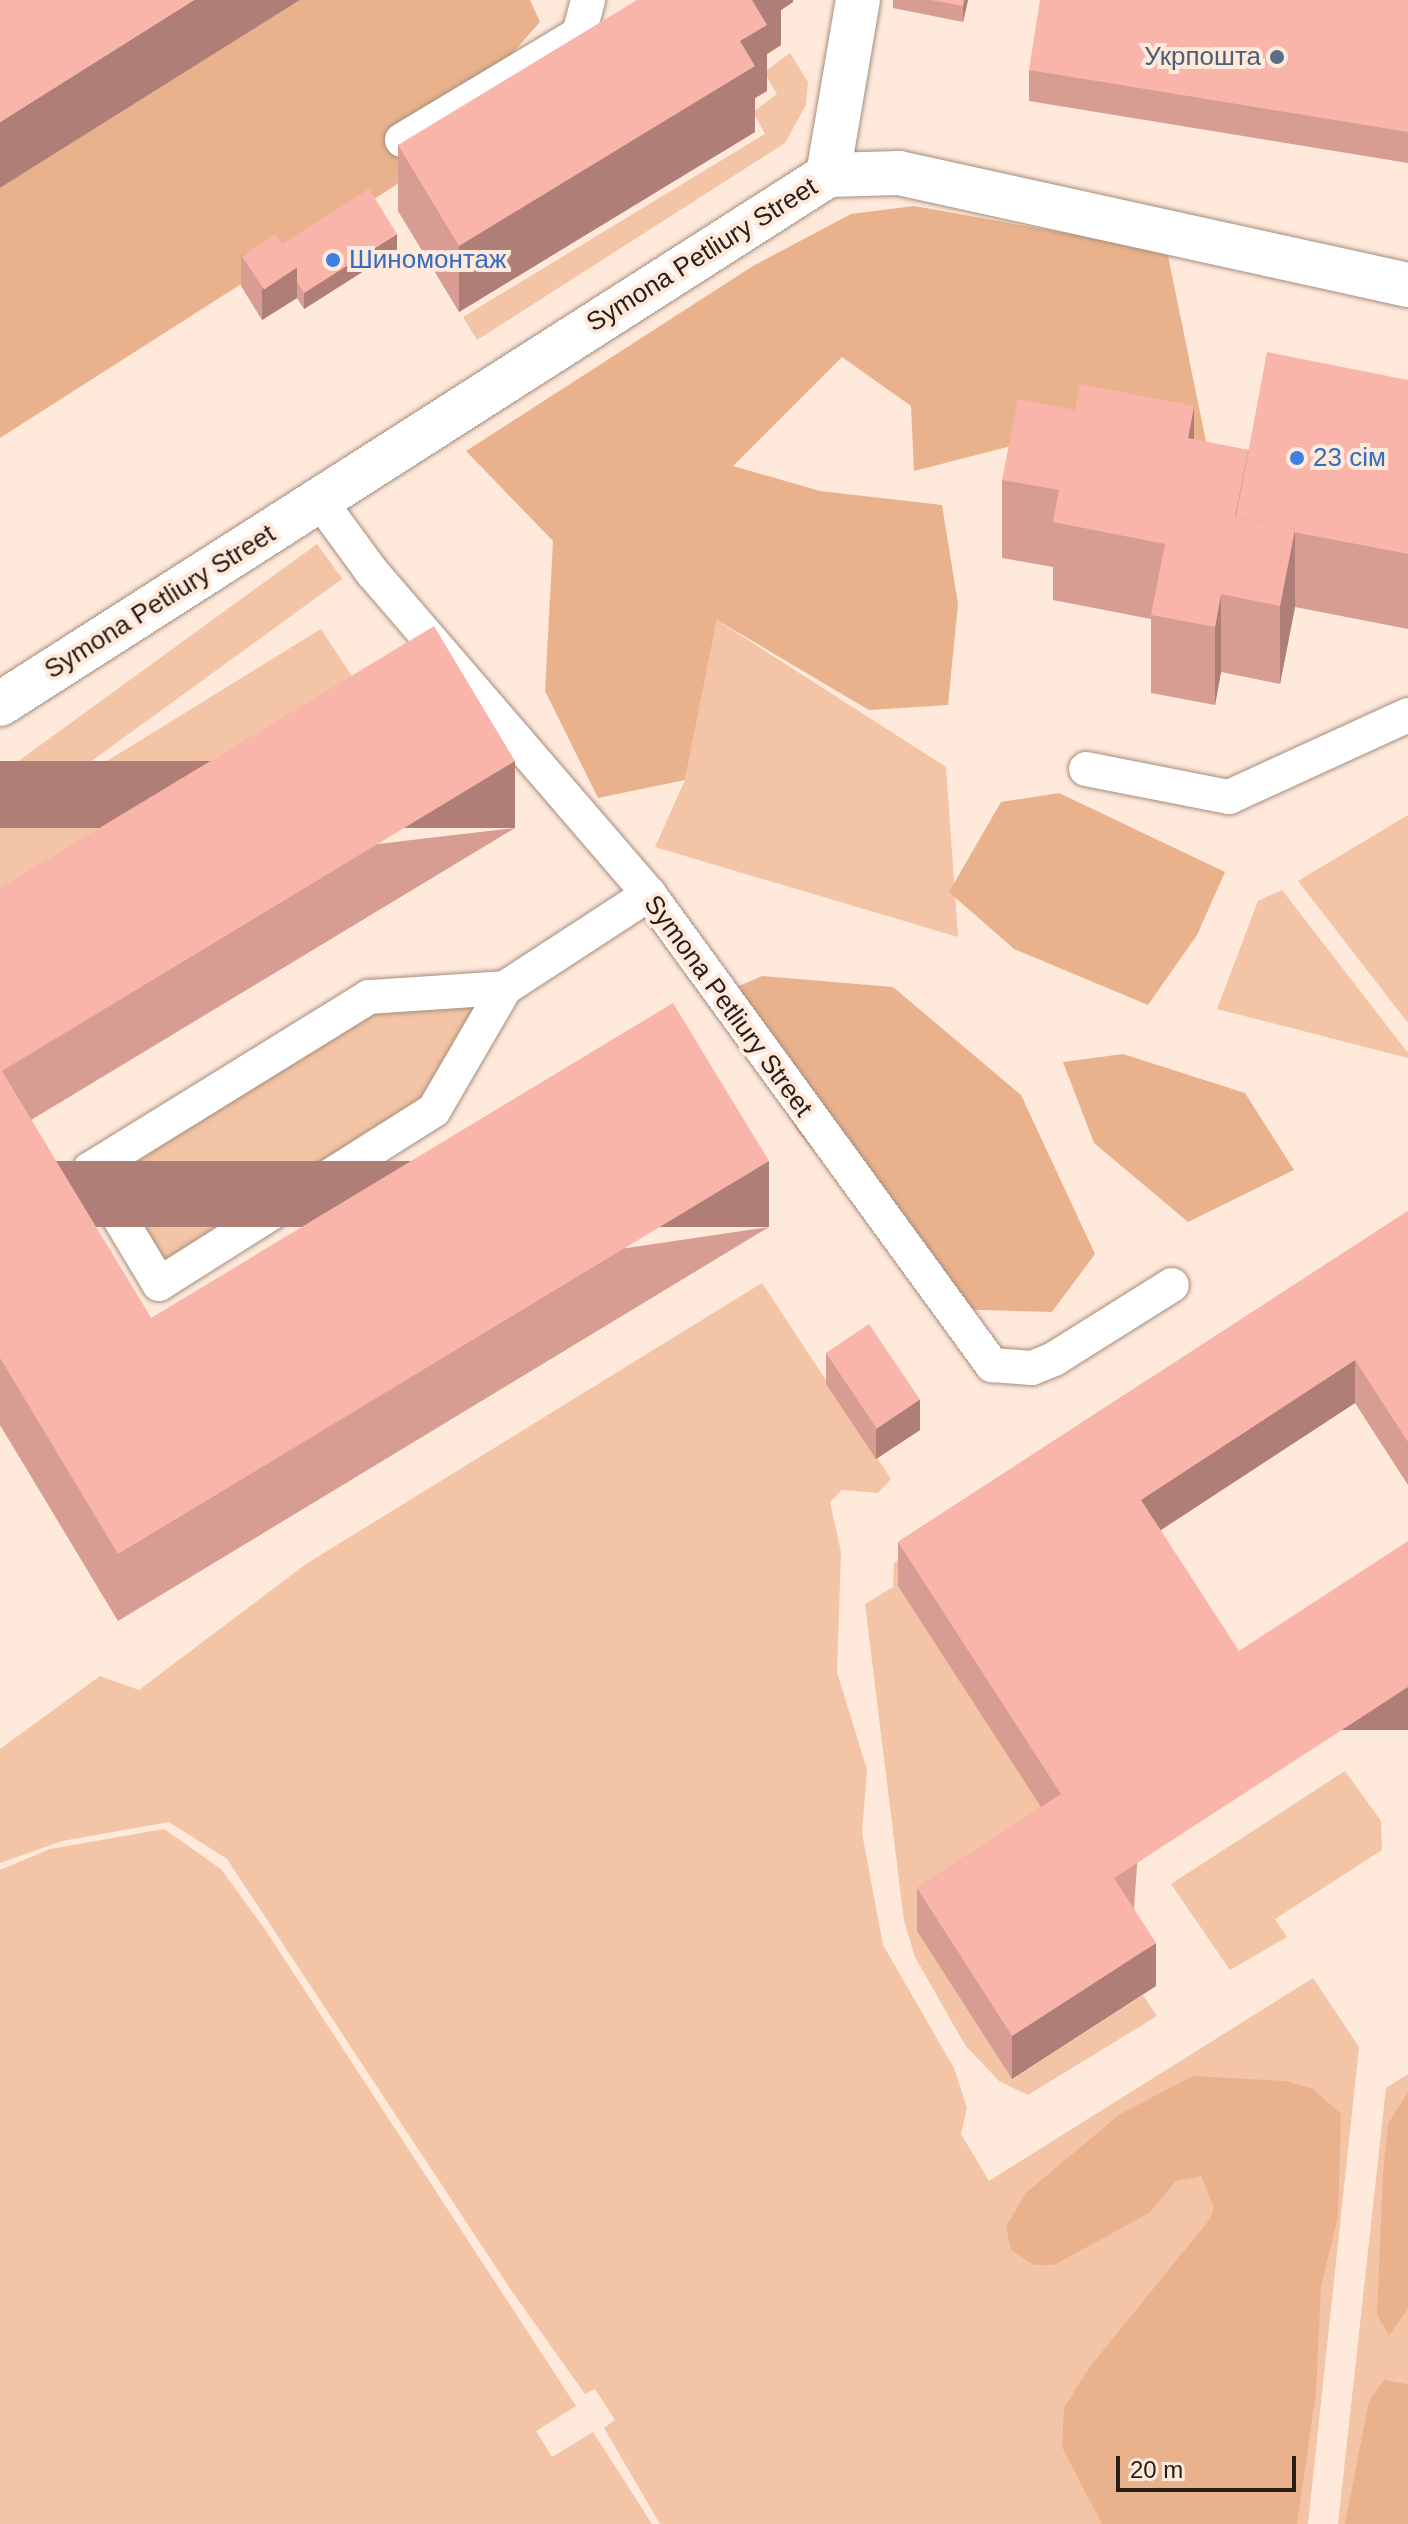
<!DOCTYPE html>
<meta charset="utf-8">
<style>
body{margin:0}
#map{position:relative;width:1408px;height:2524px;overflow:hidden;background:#fee9db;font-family:Arial,sans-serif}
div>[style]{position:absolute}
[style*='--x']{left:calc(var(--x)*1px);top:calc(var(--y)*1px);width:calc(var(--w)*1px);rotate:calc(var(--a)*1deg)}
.green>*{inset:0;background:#f3c4a5;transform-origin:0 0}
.forest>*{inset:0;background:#eab28c}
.roads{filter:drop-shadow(0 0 2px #a58d7d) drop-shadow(0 0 2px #a58d7d)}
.service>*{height:34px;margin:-17px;padding:0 17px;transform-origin:17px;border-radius:17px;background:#fff}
.minor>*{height:44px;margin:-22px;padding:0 22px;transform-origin:22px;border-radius:22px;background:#fff}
.tertiary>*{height:44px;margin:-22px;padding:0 22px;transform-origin:22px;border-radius:22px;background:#fff}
.wall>*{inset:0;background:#d79c92}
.shaded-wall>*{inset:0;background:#af7f77;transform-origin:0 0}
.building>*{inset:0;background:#fab5aa;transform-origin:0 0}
.dots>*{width:22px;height:22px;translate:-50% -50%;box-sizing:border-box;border:4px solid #fee9db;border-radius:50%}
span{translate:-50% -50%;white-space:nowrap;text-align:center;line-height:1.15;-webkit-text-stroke:8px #fee9db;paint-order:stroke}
.service-label{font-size:26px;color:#4e5e75}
.right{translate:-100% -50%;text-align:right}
.street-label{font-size:26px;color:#271d17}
.shop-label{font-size:26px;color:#366cbe}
.left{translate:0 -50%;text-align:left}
.scale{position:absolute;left:1116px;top:2456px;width:180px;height:36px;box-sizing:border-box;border:4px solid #271d17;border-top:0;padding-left:10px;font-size:24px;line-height:28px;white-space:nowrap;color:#271d17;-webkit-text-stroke:6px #fee9db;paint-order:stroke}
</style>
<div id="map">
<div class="green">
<i style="clip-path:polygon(790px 53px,808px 82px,806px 105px,785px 143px,477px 340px,463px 317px,765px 134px,753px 112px,777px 94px,764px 72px)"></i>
<i style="left:317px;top:544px;width:43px;height:372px;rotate:54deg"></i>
<i style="clip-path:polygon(717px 620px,946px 767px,958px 937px,655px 847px,685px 780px)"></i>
<i style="clip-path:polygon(321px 629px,369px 702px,0 926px,0 827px)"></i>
<i style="clip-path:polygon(1408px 815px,1408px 1023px,1298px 881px)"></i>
<i style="clip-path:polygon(1282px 890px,1408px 1053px,1408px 1058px,1217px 1009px,1258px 901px)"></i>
<i style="clip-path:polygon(487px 996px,427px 1104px,164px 1267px,105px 1170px,373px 1006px)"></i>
<i style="clip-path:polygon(762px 1283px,891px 1479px,878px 1493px,842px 1490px,830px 1502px,841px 1552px,837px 1672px,867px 1770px,862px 1833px,883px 1945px,954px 2068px,967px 2108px,961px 2134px,989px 2181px,1313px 1978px,1359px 2047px,1308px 2524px,660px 2524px,604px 2428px,615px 2420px,604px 2403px,595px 2389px,585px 2394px,511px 2290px,227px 1859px,169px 1822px,62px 1841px,0 1863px,0 1749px,100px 1676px,139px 1690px,306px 1564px)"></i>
<i style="clip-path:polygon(926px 1539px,1061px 1837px,1013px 2079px,1143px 1995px,1157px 2016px,1028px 2095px,999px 2081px,965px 2045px,915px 1957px,904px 1921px,865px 1604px,893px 1587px,894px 1563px)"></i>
<i style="clip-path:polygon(1345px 1771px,1381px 1821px,1382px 1850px,1275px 1919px,1287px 1937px,1230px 1970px,1171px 1884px)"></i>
<i style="clip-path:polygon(164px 1829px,221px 1869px,266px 1931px,576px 2406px,536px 2431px,552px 2457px,593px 2432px,652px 2524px,0 2524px,0 1870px,50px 1849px)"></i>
<i style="clip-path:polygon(1408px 2074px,1408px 2524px,1338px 2524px,1386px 2088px)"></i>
</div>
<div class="forest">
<i style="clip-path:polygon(300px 0,530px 0,540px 22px,396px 185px,0 438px,0 188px)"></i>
<i style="clip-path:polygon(914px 206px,1167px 251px,1210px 461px,1038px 439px,914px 471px,911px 406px,842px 357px,733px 466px,820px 491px,942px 505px,958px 604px,948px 705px,869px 710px,717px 620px,685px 780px,598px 798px,545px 691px,553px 541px,466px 451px,753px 266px,851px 214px)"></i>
<i style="clip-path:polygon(1059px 793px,1225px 872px,1197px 935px,1148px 1005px,1014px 949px,949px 892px,1001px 802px)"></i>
<i style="clip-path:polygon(762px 976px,893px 987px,1021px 1095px,1095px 1254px,1052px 1312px,946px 1309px,799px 1133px,716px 996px)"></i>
<i style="clip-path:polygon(1123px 1054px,1245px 1093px,1294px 1170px,1188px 1222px,1094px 1143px,1063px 1062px)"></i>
<i style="clip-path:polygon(1193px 2076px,1286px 2081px,1313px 2089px,1341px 2114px,1338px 2217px,1321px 2286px,1316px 2392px,1297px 2524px,1102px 2524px,1062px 2447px,1064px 2408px,1089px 2368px,1210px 2219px,1214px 2207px,1201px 2176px,1176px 2181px,1149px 2213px,1054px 2265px,1034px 2265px,1011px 2250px,1006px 2226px,1026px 2193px,1120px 2114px)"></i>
<i style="clip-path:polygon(1408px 2092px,1408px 2309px,1389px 2335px,1377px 2315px,1383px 2174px,1388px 2124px)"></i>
<i style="clip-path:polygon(1384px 2380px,1408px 2384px,1408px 2524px,1345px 2524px,1369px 2401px)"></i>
</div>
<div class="roads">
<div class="service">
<i style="--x:402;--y:140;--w:206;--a:-30.9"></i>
<i style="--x:579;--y:34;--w:35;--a:-75"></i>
<i style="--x:320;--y:501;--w:88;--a:53.8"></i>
<i style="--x:372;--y:572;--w:425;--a:49.3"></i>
<i style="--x:649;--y:894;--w:583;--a:53.94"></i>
<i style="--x:992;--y:1365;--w:40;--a:4.3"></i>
<i style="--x:1032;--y:1368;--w:24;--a:-22"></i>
<i style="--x:1054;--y:1359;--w:139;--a:-32.1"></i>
<i style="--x:1086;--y:769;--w:146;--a:11.1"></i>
<i style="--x:1229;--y:797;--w:197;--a:-24.6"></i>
<i style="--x:505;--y:988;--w:136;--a:176.2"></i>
<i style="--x:369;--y:997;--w:328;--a:148.3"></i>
<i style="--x:90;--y:1169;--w:134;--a:59"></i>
<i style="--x:159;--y:1284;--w:325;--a:-32.3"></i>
<i style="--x:434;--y:1110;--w:141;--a:-59.8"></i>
<i style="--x:505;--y:988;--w:172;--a:-33.1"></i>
</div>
<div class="minor">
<i style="--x:828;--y:175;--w:178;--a:-80.3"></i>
</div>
<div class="tertiary">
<i style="--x:0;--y:704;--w:983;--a:-32.57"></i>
<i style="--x:828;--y:175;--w:71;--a:-1.6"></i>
<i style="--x:899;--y:173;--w:521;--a:12.41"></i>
</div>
</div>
<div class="wall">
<i style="clip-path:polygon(793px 0,793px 2px,781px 10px,781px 45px,767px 54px,767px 91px,755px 98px,755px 132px,459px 312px,398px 211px,398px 145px)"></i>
<i style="clip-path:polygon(893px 0,968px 0,963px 22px,893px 8px)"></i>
<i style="clip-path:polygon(1408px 0,1408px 163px,1029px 101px,1029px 70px)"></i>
<i style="clip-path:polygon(282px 244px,397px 250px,304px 309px,297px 298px,262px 320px,241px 286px,241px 255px)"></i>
<i style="clip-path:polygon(1408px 380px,1408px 629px,1295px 607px,1280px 684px,1221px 672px,1215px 705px,1151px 693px,1151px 619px,1053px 600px,1053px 567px,1002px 558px,1002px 480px,1194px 440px,1248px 450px)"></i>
<i style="clip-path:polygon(515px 828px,31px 1120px,151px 1318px,769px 1227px,118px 1621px,0 1425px,0 888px)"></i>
<i style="clip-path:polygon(1408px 1211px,1408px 1485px,1355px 1403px,1161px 1530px,1134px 1908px,1156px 1986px,1012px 2079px,917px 1931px,917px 1888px,1041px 1807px,898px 1586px,898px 1542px)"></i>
<i style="clip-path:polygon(826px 1353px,920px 1430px,876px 1459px,826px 1384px)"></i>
</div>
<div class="shaded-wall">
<i style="clip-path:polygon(194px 0,300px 0,0 188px,0 122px)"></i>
<i style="clip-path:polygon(750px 0,793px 0,793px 2px,781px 10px,781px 45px,767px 54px,767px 91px,755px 98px,755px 132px,459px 312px,459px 246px,740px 41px)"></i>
<i style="clip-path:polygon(964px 0,968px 0,963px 22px,963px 6px)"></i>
<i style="clip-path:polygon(397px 234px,397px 250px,304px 309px,304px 293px)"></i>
<i style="clip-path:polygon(297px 267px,297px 298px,262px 320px,262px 289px)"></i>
<i style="clip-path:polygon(1194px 406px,1194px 484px,1188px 438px)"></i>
<i style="clip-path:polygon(1295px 529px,1295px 607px,1280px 684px,1280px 606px)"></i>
<i style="clip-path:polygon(1221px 594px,1221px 672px,1215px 705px,1215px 627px)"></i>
<i style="left:515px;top:761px;width:67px;height:599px;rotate:90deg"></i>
<i style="left:769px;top:1161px;width:66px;height:760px;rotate:90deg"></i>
<i style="clip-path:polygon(1355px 1360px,1355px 1403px,1141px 1543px,1141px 1500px)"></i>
<i style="clip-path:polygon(920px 1399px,920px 1430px,876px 1459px,876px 1429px)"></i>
<i style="left:1408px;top:1687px;width:43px;height:351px;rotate:90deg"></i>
<i style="clip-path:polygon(1156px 1943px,1156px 1986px,1012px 2079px,1012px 2036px)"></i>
</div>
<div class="building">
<i style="clip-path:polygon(0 0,194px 0,0 122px)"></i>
<i style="clip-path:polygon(637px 0,752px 0,767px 25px,740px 41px,755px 66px,459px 246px,398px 145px)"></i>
<i style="clip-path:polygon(931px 0,964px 0,963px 6px)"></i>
<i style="clip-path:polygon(1040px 0,1408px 0,1408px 132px,1029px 70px)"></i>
<i style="clip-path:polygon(369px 189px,397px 234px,304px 293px,297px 282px,297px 267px,282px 244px)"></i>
<i style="left:275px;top:234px;width:40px;height:40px;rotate:56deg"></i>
<i style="clip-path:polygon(1267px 352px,1408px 380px,1408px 554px,1294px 532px,1295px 529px,1236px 517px)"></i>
<i style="clip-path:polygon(1080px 384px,1194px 406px,1188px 438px,1248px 450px,1235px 517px,1295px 529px,1280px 606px,1221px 594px,1215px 627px,1151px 615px,1165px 544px,1053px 522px,1059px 490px,1002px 480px,1018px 399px,1075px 410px)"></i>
<i style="clip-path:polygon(434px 626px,515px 761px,2px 1071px,151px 1318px,673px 1003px,769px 1161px,118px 1554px,0 1358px,0 888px)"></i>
<i style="clip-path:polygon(1408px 1211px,1408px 1442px,1355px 1360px,1141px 1500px,1239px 1651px,1408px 1541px,1408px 1687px,1114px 1878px,1156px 1943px,1012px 2036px,917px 1888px,1061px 1794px,898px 1542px)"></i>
<i style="left:869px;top:1324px;width:91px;height:52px;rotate:56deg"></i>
</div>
<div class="dots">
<i style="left:1277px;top:57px;background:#5c6f8a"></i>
<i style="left:333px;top:260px;background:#3f7fe0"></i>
<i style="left:1297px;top:458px;background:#3f7fe0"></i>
</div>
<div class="service-label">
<span class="right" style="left:1261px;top:57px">Укрпошта</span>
</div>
<div class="street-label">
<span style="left:702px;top:255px;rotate:-32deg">Symona Petliury Street</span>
<span style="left:160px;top:602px;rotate:-32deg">Symona Petliury Street</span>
<span style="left:728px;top:1006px;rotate:54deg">Symona Petliury Street</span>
</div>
<div class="shop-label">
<span class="left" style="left:349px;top:260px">Шиномонтаж</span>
<span class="left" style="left:1313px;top:458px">23 сім</span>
</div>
<div class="scale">20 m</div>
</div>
